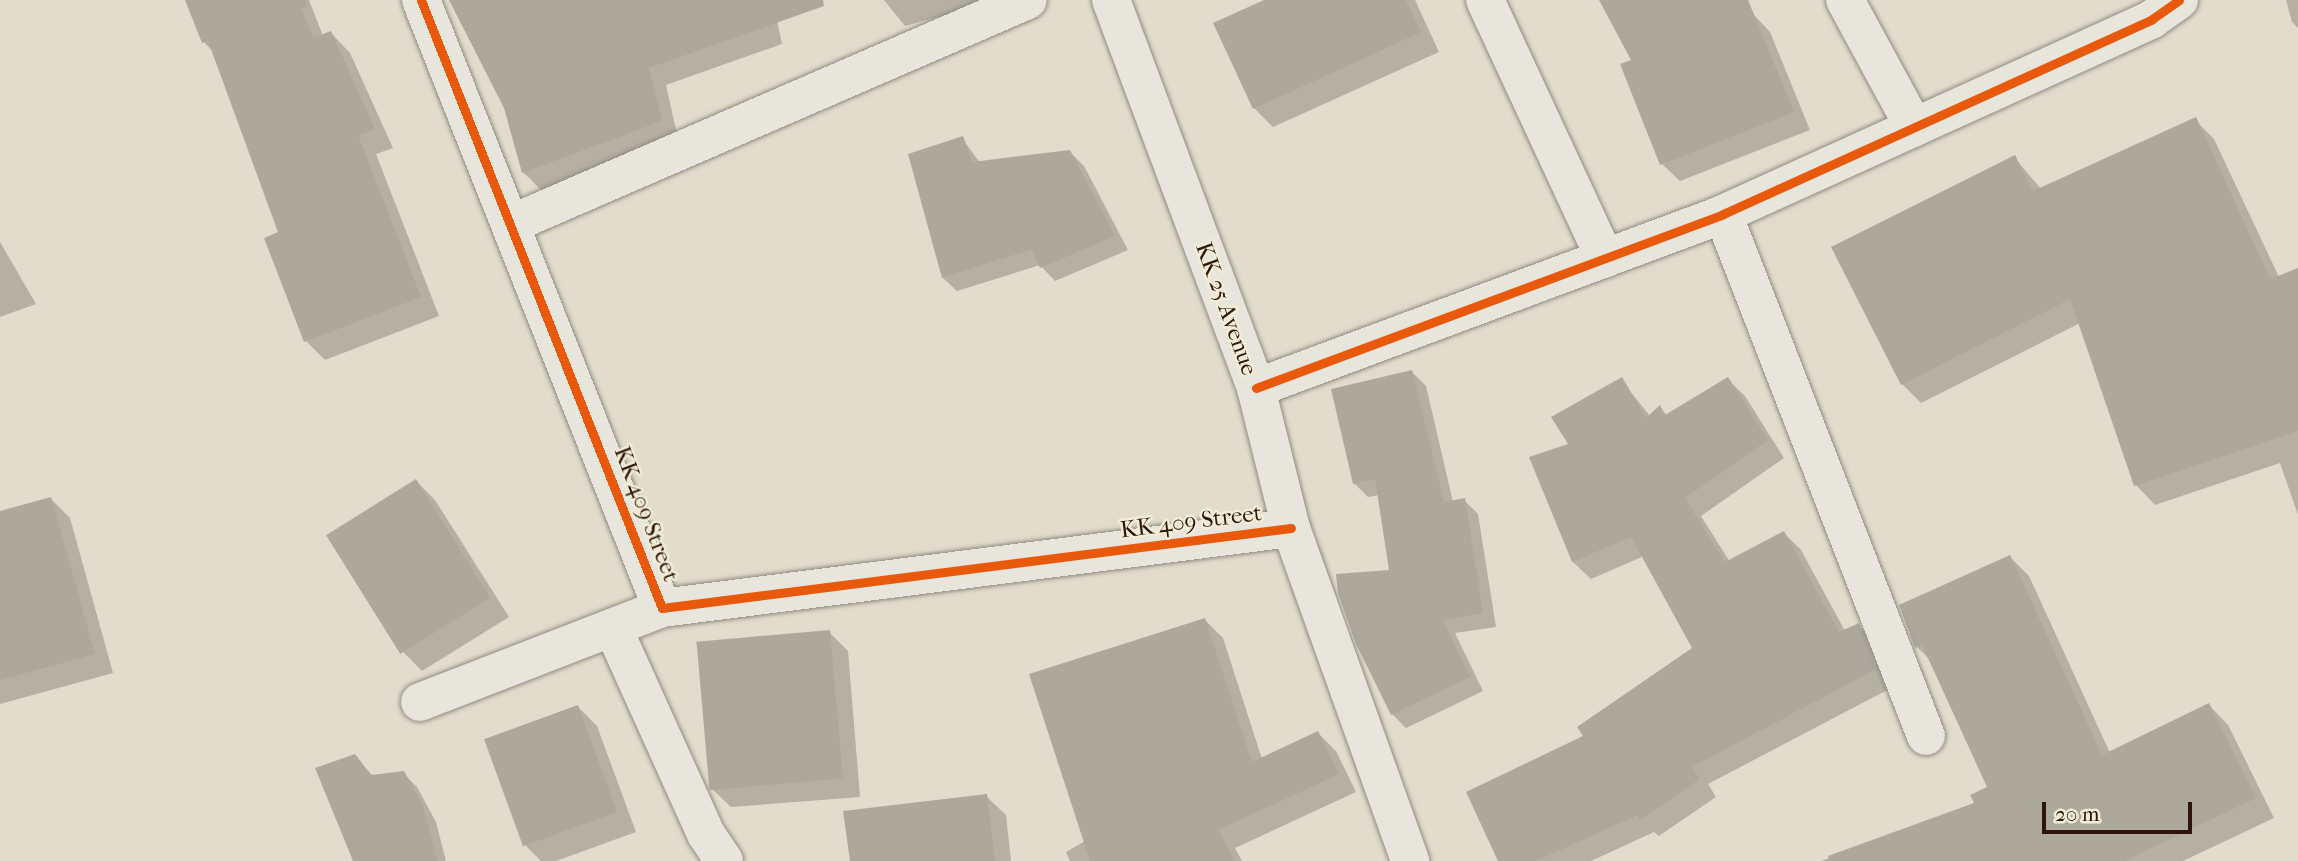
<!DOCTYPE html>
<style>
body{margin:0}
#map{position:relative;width:2298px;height:861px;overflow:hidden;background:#e1dccb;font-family:"IM FELL French Canon",serif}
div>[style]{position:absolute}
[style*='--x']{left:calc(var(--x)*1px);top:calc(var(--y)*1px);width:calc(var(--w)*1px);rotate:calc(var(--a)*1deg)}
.shadow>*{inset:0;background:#0003}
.building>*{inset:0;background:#ada89c;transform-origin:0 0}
.roads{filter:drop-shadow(0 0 2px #918b80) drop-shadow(0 0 2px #918b80)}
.street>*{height:38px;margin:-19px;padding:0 19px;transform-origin:19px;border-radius:19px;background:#e8e5dc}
.cycleway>*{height:9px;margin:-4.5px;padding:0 4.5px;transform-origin:4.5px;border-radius:4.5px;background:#e8590c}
span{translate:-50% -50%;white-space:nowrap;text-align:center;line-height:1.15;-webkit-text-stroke:5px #f1ecd7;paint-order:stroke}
.street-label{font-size:23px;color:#2d1609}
.scale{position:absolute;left:2042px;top:802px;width:150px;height:32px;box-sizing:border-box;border:4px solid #2d1609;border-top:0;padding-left:9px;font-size:21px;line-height:24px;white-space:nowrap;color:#2d1609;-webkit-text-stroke:5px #f1ecd7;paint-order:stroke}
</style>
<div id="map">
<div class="shadow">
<i style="clip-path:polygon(187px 0,309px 0,323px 36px,331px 33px,350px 53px,393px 148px,376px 154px,439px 316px,325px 360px,306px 341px,280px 233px,214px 53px,204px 42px)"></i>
<i style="clip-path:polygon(482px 0,821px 0,776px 16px,782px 44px,666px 85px,678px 139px,541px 190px,523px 172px)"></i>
<i style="clip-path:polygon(884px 0,989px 0,990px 3px,905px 26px)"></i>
<i style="clip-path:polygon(1268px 0,1415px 0,1439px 52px,1273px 127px,1254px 108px)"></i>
<i style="clip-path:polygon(1601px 0,1740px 0,1770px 32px,1810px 130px,1680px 181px,1662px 164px,1633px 61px)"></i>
<i style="clip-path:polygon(2286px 0,2298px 0,2298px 28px,2292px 22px)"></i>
<i style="clip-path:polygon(2195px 120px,2214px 139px,2279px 277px,2298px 270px,2298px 515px,2280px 463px,2155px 505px,2136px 485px,2080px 323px,1921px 403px,1902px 384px,2014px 157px,2041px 189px)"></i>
<i style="clip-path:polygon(962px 138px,980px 163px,1070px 152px,1084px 166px,1128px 250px,1055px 281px,1040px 265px,957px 291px,943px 278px)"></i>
<i style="clip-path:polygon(0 242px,36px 304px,0 317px)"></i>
<i style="clip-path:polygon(1412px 372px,1426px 386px,1453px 502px,1464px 500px,1478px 514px,1496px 627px,1455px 633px,1483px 691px,1406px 728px,1392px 714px,1391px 571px,1379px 495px,1368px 497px,1354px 483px)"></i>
<i style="clip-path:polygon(1727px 379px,1745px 396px,1784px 458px,1701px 516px,1730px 562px,1784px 533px,1801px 550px,1845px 631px,1858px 625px,1876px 643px,1893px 687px,1708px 784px,1716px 797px,1659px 836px,1654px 832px,1591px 861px,1500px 861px,1586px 737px,1694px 649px,1644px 556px,1591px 579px,1573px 562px,1531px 458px,1571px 445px,1621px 380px,1650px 416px,1660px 408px,1668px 416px)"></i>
<i style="clip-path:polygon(416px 481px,435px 500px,509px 617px,422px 671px,403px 652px)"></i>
<i style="clip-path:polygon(51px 499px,70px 518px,113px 673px,0 704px,0 513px)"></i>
<i style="clip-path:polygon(2010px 557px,2029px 576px,2110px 753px,2209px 705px,2228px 725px,2274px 818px,2183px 861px,1821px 861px,1976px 804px,1989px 788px,1933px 663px,1917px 647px,1901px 606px)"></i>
<i style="clip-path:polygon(1205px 620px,1223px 638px,1262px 759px,1318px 733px,1336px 751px,1356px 792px,1235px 848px,1242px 861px,1070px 861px,1066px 852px,1085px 841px)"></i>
<i style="clip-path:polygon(829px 632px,848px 651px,860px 797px,731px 807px,711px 788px)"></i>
<i style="clip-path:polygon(578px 707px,597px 726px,636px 832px,556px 861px,541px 861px,526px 846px)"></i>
<i style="clip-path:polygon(354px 756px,373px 776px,403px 773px,417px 787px,436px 822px,446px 861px,355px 861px)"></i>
<i style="clip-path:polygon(986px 796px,1006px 815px,1011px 861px,851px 861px)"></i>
</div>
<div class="building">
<i style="clip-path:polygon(185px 0,306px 0,307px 6px,301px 8px,313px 38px,331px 31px,375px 129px,358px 135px,421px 297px,304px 342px,264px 238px,278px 232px,208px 41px,202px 43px)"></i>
<i style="clip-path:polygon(449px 0,823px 0,824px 6px,649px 68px,662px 121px,522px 173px,504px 108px)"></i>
<i style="clip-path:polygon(1264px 0,1406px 0,1421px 32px,1253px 109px,1213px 23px)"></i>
<i style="clip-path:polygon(1599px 0,1748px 0,1794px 112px,1660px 165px,1620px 64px,1631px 60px)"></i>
<i style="clip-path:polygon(2196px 117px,2270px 279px,2298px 268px,2298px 431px,2134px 486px,2070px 299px,1901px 385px,1831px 247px,2015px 155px,2033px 191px)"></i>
<i style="clip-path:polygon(963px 136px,972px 162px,1070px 150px,1115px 236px,1040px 268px,1032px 249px,942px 278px,908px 154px)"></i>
<i style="clip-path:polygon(1412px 370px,1444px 502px,1465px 498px,1483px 613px,1443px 620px,1470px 677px,1391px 715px,1356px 644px,1338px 593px,1336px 574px,1389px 570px,1375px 479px,1353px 484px,1331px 389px)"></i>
<i style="clip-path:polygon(1622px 377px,1646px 418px,1660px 405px,1665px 415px,1728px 377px,1768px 440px,1685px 498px,1725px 562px,1784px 531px,1839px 632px,1859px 623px,1876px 669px,1692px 767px,1700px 779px,1640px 820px,1637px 815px,1536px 861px,1498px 861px,1466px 792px,1583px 736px,1577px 727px,1692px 648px,1631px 537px,1572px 562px,1529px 457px,1568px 444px,1551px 417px)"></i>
<i style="left:416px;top:479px;width:140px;height:106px;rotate:58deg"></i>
<i style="clip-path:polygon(51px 497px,95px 654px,0 680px,0 511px)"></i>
<i style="clip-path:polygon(2010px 555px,2102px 755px,2209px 703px,2256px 798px,2124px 861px,1829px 861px,1828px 856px,1974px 803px,1970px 795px,1987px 787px,1922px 645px,1915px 648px,1899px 605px)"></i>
<i style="clip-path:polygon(1205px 618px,1252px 762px,1318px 731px,1339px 774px,1218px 830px,1235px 861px,1090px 861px,1029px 674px)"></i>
<i style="left:830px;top:630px;width:149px;height:134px;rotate:85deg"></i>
<i style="left:578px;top:705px;width:114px;height:100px;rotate:70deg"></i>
<i style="clip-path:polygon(355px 754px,371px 775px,404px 771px,423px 806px,437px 861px,353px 861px,315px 768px)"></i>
<i style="clip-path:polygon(987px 794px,995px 861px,850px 861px,843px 811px)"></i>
</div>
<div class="roads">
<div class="street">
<i style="--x:421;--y:0;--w:654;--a:68.38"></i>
<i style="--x:662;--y:608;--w:634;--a:-7.25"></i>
<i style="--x:1111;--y:0;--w:414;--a:69.5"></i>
<i style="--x:1256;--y:388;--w:144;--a:76"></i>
<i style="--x:1291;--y:528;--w:354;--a:70.3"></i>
<i style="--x:1485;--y:0;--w:285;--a:65.1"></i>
<i style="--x:1845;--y:0;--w:145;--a:61.5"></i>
<i style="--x:1723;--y:214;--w:560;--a:68.75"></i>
<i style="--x:511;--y:224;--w:563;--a:-23.43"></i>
<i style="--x:1256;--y:388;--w:498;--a:-20.4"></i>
<i style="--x:1723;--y:214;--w:471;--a:-24.4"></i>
<i style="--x:2152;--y:19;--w:33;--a:-35"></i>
<i style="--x:613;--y:628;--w:226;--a:65.7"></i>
<i style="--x:706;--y:834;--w:32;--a:56"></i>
<i style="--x:420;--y:702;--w:260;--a:-21.2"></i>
</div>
</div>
<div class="cycleway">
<i style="--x:421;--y:0;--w:654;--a:68.38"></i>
<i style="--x:662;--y:608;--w:634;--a:-7.25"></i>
<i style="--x:1256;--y:388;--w:498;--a:-20.4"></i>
<i style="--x:1723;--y:214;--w:471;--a:-24.4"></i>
<i style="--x:2152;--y:19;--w:33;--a:-35"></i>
</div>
<div class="street-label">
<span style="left:1226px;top:309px;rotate:70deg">KK 25 Avenue</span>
<span style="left:646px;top:514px;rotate:69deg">KK 409 Street</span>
<span style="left:1191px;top:522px;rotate:-7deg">KK 409 Street</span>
</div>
<div class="scale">20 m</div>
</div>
